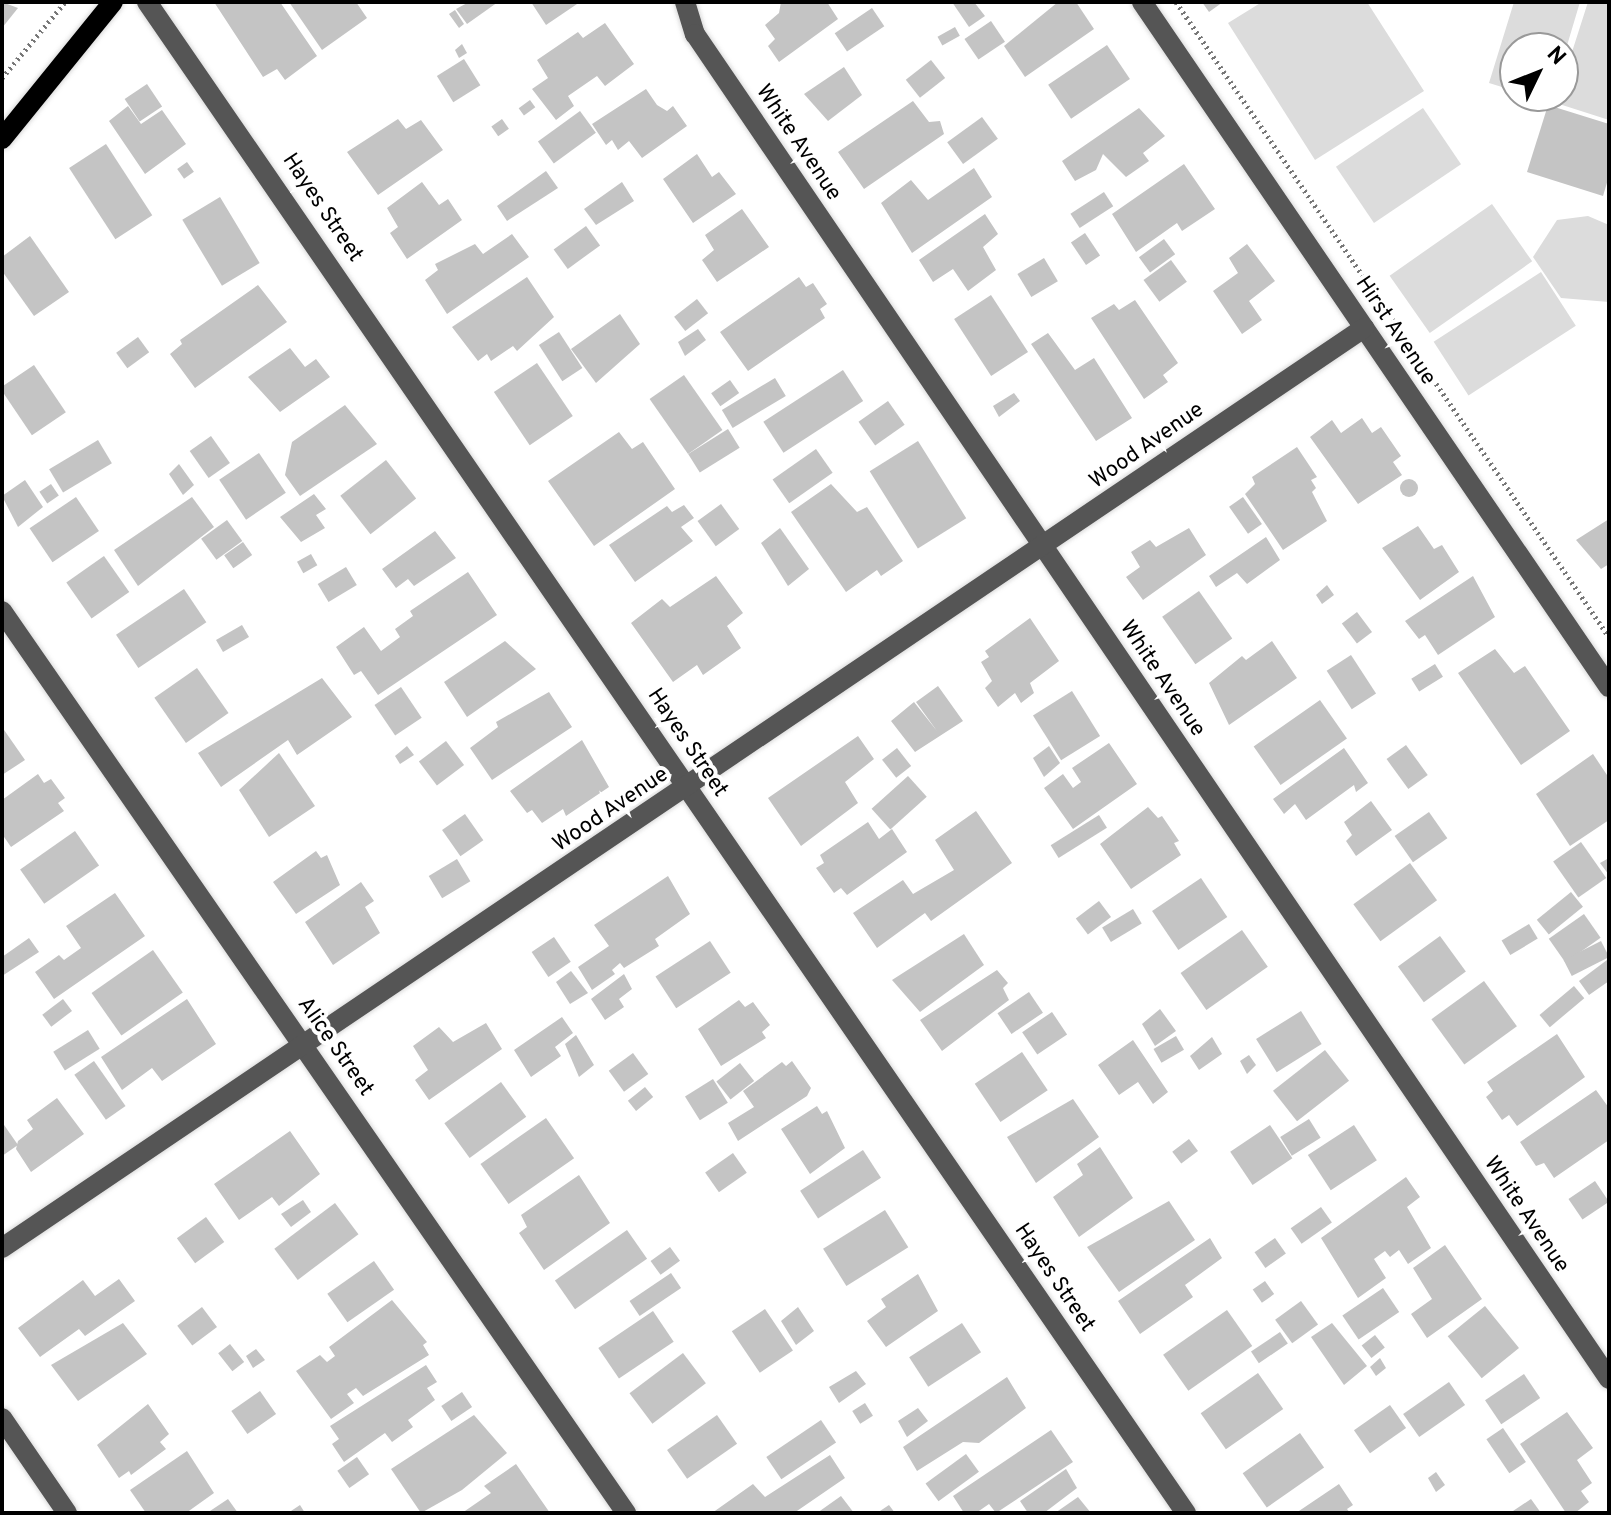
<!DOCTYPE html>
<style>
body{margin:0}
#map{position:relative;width:1611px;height:1515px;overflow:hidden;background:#fff;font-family:Overpass,sans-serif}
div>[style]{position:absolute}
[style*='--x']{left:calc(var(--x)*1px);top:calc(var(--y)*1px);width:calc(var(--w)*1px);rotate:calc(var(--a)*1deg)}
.green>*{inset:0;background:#dcdcdc;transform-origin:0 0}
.building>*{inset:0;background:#c4c4c4;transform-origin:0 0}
.round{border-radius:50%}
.path>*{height:5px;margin-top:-2.5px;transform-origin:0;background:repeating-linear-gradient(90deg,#777 0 2px,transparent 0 6px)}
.roads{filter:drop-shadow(0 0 2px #dbdbdb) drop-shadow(0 0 2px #dbdbdb)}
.minor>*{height:20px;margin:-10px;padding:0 10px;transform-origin:10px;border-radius:10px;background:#555}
.major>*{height:20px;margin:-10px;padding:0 10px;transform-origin:10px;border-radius:10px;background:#000}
span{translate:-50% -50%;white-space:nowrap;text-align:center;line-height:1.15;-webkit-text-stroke:8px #fff;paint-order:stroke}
.street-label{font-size:22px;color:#000}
.frame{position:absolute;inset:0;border:4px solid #000;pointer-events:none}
.north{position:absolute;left:1499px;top:32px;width:80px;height:80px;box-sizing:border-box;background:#fff;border:2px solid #999;border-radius:50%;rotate:47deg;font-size:22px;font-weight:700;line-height:32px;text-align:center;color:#000}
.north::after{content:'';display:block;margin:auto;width:28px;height:36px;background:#000;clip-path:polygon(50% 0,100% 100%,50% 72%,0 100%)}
</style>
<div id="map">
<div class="green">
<i style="clip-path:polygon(1262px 2px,1367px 2px,1424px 91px,1315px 160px,1228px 23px)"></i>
<i style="clip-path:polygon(1514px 2px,1580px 2px,1563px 59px,1563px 48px,1515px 48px,1515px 91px,1489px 83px)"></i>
<i style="clip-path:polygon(1588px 2px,1609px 2px,1609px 120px,1556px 103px,1563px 96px,1563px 80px)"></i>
<i style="left:1423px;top:108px;width:68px;height:105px;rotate:56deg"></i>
<i style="left:1492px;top:204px;width:70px;height:125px;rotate:55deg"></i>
<i style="clip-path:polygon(1588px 216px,1609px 225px,1609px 302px,1561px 298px,1533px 257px,1557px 220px)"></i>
<i style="left:1541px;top:272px;width:64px;height:128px;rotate:57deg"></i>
</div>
<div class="building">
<i style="clip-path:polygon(2px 2px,18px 8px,2px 28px)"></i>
<i style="clip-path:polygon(214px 2px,280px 2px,317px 56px,285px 80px,277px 69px,263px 77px)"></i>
<i style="clip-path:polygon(289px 2px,356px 2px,367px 18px,322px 50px)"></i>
<i style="clip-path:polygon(469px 2px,498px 2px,467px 24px,456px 9px)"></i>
<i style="clip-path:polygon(531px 2px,580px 2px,546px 25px)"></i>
<i style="clip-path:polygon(781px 2px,827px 2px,838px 19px,779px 62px,768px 46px,775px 39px,765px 25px,779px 13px)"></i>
<i style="clip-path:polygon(952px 2px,974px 2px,985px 16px,969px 27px)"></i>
<i style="clip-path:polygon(1058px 2px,1076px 2px,1094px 29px,1025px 77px,1004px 46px)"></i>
<i style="clip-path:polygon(1202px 2px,1223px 2px,1209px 12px)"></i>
<i style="left:872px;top:8px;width:22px;height:45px;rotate:56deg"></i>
<i style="clip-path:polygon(455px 10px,464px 24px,459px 28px,449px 14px)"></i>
<i style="left:991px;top:21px;width:25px;height:32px;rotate:56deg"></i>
<i style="clip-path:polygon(605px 23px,634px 64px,605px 86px,597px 76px,568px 96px,574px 106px,556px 120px,532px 89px,548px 78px,537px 60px,578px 32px,583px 38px)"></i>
<i style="left:955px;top:27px;width:10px;height:20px;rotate:61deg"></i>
<i style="clip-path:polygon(462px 44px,467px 53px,459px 58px,455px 50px)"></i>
<i style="left:1107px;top:45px;width:41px;height:71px;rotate:56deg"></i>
<i style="left:464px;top:59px;width:31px;height:32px;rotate:58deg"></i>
<i style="left:931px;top:60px;width:23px;height:32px;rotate:52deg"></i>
<i style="clip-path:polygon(844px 67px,862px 95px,828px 121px,804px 94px)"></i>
<i style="left:147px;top:84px;width:27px;height:27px;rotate:56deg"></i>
<i style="clip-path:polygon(646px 89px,657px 105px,667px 111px,673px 106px,687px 126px,642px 158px,629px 141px,618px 150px,612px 140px,606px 145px,592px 124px)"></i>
<i style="left:530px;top:100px;width:9px;height:14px;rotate:54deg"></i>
<i style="clip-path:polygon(913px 101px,929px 122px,940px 121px,944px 134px,864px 189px,838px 152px)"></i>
<i style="clip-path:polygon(1548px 105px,1609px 124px,1609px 176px,1603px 196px,1527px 172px)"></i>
<i style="clip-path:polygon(128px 106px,141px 124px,162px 110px,186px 144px,145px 174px,109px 121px)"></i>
<i style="clip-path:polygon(1139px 108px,1165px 136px,1143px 153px,1149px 161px,1126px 177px,1103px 154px,1096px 170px,1075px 181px,1062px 161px)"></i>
<i style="left:580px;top:111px;width:27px;height:52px;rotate:54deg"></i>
<i style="left:982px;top:117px;width:27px;height:43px;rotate:54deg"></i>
<i style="clip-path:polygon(398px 119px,406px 129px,421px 120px,443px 150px,378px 195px,347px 152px)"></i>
<i style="left:502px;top:119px;width:12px;height:13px;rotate:55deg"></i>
<i style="left:106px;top:144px;width:85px;height:44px;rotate:57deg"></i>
<i style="clip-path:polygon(697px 154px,712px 177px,719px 172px,736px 194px,693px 223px,663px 179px)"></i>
<i style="left:187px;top:162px;width:12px;height:12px;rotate:55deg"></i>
<i style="clip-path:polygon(1184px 164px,1215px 209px,1182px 231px,1177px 223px,1136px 252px,1112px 214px)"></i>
<i style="clip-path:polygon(974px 168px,992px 197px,912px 253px,881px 203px,911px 180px,928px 200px)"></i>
<i style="clip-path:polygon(546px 171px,558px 188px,507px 221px,497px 206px)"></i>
<i style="clip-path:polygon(422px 182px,439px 205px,448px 199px,462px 220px,407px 259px,390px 233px,398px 227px,387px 208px)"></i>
<i style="clip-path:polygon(622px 182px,634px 201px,596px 225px,584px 209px)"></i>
<i style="left:1104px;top:192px;width:17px;height:40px;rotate:57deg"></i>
<i style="left:220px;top:197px;width:77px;height:44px;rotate:59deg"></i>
<i style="clip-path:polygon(742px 209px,769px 247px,717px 282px,702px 260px,714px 250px,705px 235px)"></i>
<i style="clip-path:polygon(985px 214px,998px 234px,983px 247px,996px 270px,968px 291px,953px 269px,933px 282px,919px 260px)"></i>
<i style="left:586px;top:226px;width:24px;height:40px;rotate:54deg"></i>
<i style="left:1085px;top:233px;width:27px;height:17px;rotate:56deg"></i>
<i style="clip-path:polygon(512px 234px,529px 257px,447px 314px,425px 280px,438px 270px,435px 264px,475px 244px,483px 254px)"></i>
<i style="clip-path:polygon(30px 236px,69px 292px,34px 316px,2px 271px,2px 257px)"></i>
<i style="left:1164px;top:239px;width:19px;height:31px;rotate:54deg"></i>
<i style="clip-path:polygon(1247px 244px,1275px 281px,1249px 301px,1262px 320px,1242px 334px,1213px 291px,1238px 273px,1229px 258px)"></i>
<i style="left:1044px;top:258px;width:27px;height:31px;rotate:59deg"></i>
<i style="left:1171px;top:260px;width:27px;height:34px;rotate:54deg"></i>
<i style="clip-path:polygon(527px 277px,554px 317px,517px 351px,513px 346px,491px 361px,487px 354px,478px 361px,452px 327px)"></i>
<i style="clip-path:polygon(799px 277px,806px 287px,813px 283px,827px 304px,820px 309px,825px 318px,748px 371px,720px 332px)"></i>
<i style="clip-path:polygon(258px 285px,287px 322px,195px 388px,170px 354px,182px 344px,180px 340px)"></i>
<i style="left:991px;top:295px;width:68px;height:44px;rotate:57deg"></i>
<i style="left:697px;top:299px;width:18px;height:29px;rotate:52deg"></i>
<i style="clip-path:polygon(1135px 300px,1178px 363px,1163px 375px,1168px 382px,1144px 399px,1091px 318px,1114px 304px,1119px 310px)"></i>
<i style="clip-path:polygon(620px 314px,640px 344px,596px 383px,571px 349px)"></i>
<i style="clip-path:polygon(698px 329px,706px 340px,685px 356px,678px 342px)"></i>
<i style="left:559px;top:332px;width:43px;height:24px;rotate:57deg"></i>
<i style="clip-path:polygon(1048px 333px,1075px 370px,1094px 358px,1132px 418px,1096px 441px,1031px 344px)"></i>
<i style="left:138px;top:337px;width:19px;height:27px;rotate:54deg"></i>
<i style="clip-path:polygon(290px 348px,305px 367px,316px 359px,330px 377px,280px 412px,248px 377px)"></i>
<i style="left:537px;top:363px;width:64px;height:52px;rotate:56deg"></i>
<i style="left:34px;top:365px;width:57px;height:41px;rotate:56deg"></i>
<i style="left:843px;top:370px;width:37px;height:95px;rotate:57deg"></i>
<i style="left:684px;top:375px;width:67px;height:42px;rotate:55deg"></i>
<i style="left:775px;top:378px;width:21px;height:62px;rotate:59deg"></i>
<i style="left:730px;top:380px;width:16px;height:23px;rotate:55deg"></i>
<i style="clip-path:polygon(1014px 393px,1020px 401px,999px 417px,993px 406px)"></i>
<i style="left:888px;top:401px;width:29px;height:36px;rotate:55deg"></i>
<i style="clip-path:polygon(345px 405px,377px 444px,300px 496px,285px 475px,292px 442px)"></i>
<i style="clip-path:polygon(1362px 418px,1372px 433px,1381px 427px,1401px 456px,1393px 462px,1402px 475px,1358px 504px,1310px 437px,1332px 420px,1341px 433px)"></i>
<i style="left:728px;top:429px;width:22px;height:47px;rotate:58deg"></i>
<i style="clip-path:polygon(619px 432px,632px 449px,643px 442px,675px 489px,594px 546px,548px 481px)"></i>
<i style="left:211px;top:436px;width:33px;height:26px;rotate:55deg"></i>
<i style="left:98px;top:440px;width:27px;height:57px;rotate:59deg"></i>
<i style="left:918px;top:441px;width:91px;height:57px;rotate:58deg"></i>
<i style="clip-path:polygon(1297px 447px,1317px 477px,1311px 480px,1316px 488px,1312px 492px,1327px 521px,1283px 550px,1245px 494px,1255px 484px,1252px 477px)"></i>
<i style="left:816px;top:449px;width:29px;height:53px;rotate:55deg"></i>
<i style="left:259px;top:453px;width:48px;height:48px;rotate:56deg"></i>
<i style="left:386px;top:460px;width:49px;height:58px;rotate:52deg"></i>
<i style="clip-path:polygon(179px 464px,194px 485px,183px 495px,169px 474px)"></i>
<i class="round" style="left:1400px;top:479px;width:18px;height:18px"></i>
<i style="clip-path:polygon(25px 480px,43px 507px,18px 527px,2px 496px)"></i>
<i style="left:51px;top:484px;width:14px;height:14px;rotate:56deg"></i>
<i style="clip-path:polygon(831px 484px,857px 512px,867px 507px,903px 561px,881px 576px,877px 570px,846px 592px,791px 512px)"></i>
<i style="clip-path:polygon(314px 494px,326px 509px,316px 515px,325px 528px,301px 542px,280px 517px)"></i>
<i style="left:76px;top:497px;width:41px;height:56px;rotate:56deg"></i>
<i style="clip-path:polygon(192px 497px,214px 527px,138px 586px,114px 550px)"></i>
<i style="left:1243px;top:497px;width:33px;height:17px;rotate:55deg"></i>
<i style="left:721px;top:504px;width:31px;height:29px;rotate:54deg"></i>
<i style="clip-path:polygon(684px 505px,694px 518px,681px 527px,693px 541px,635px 582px,609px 545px,667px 506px,672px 512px)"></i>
<i style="clip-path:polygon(1609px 519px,1609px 564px,1601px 569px,1576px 540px)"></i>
<i style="left:227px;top:520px;width:26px;height:32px;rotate:54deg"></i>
<i style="clip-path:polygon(1418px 526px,1434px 549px,1442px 545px,1459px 572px,1420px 600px,1382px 548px)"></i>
<i style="clip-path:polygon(780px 528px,809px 569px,788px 586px,761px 543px)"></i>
<i style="clip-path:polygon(1189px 528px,1206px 555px,1143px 600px,1126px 577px,1140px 567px,1131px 552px,1150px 540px,1156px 547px)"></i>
<i style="clip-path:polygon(435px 531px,456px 558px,414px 586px,408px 579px,396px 588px,382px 569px)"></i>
<i style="clip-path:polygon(1266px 537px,1280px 560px,1247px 584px,1237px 573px,1216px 587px,1209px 576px)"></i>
<i style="left:243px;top:542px;width:16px;height:23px;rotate:55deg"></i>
<i style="left:311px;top:554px;width:13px;height:16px;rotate:61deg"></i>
<i style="left:104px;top:556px;width:44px;height:46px;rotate:55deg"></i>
<i style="left:346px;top:567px;width:21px;height:33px;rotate:59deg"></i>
<i style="clip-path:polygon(468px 572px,497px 615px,378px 695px,361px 671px,354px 675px,336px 647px,364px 627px,381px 651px,400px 637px,395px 629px,413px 616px,410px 611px)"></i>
<i style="clip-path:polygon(716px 576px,743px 613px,727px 626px,741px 648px,703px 675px,697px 665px,673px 682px,631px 623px,662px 599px,670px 607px)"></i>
<i style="clip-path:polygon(1473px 576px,1495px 617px,1438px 655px,1425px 635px,1419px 639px,1405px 621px)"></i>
<i style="clip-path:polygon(1327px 585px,1334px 595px,1322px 604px,1316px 595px)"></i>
<i style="left:184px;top:589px;width:40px;height:82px;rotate:56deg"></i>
<i style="left:1199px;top:591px;width:58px;height:45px;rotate:55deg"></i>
<i style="left:1357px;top:612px;width:25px;height:19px;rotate:53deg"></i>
<i style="clip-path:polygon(1030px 618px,1059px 661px,1030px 683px,1034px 693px,1021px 703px,1015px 693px,998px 707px,985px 688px,992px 681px,981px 662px,989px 657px,985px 651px)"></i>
<i style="left:242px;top:625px;width:14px;height:30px;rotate:60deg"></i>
<i style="clip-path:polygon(505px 641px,536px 669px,467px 717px,444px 682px)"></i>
<i style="clip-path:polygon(1272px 641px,1297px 678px,1229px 725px,1209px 683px,1242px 656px,1246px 660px)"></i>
<i style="clip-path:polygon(1495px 649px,1514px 673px,1525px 666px,1570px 731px,1521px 765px,1458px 673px)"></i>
<i style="left:1351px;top:655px;width:46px;height:29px;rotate:57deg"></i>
<i style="left:1435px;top:664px;width:15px;height:28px;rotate:58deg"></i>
<i style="left:197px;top:668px;width:55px;height:52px;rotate:55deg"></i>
<i style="clip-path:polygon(322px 678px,352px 717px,297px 755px,288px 740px,221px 787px,198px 753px)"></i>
<i style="clip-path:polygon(938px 686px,963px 721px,915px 752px,891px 721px,914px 702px,937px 731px,916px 702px)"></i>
<i style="left:401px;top:687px;width:37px;height:32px;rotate:56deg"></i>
<i style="left:1072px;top:691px;width:53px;height:46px;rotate:58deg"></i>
<i style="clip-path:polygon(549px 692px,572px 727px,492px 780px,470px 748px,498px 727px,496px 722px)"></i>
<i style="left:1320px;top:700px;width:47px;height:81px;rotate:55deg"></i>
<i style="clip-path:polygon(2px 727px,25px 760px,2px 775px)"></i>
<i style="clip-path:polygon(858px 736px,874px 759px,845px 782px,858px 803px,801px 846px,768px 798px)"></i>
<i style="clip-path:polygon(582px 740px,609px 787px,566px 816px,563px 809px,542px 823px,532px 810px,527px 813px,510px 791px)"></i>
<i style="left:446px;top:741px;width:30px;height:34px;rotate:53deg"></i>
<i style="clip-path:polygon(1109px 743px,1137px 784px,1073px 829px,1044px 788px,1063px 774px,1073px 788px,1081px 782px,1072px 768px)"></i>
<i style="left:1406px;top:745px;width:37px;height:24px;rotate:54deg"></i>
<i style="clip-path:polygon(407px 746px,414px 755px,400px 764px,395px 756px)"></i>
<i style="clip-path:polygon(1049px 746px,1060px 763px,1044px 777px,1033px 758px)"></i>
<i style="left:897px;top:748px;width:23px;height:19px;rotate:52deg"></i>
<i style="clip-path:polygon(1344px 748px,1368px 783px,1356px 792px,1354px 785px,1306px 820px,1295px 804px,1284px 814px,1273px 799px)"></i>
<i style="clip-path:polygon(279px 753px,315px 806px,269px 837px,239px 790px)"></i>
<i style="clip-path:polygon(1593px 754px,1609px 778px,1609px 820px,1570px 846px,1536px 794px)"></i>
<i style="clip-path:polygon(38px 774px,44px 783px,51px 779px,65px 798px,58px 803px,64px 811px,11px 847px,2px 834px,2px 800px)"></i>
<i style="left:908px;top:776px;width:28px;height:49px;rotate:48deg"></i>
<i style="clip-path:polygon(1371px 801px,1392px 830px,1356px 856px,1346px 841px,1352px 835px,1344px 822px)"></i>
<i style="clip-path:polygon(1148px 807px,1158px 818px,1162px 816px,1179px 841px,1174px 843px,1181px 855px,1131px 889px,1100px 844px)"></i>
<i style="clip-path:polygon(976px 811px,1012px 863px,931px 921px,925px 913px,877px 948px,853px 913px,903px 880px,913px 894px,954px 870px,935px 840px)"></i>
<i style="left:1429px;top:812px;width:32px;height:42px;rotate:55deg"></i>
<i style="left:465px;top:814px;width:32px;height:28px;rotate:55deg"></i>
<i style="left:1099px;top:815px;width:15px;height:57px;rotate:58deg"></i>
<i style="clip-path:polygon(868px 822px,879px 839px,892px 829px,907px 852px,847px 895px,841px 888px,834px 893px,816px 868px,824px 863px,820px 855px)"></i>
<i style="left:75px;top:831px;width:42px;height:67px;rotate:55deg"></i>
<i style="left:1581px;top:842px;width:44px;height:34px;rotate:55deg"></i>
<i style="clip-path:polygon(316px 851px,321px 858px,327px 855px,340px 885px,296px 914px,273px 882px)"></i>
<i style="clip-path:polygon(1609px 858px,1609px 875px,1600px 863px)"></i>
<i style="left:457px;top:859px;width:26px;height:33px;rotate:59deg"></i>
<i style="left:1410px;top:863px;width:46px;height:70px;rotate:54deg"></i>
<i style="clip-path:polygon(668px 876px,690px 914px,655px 939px,659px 946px,624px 968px,620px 963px,612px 970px,615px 974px,592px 990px,578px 967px,609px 946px,594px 925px)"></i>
<i style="left:1201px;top:878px;width:47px;height:59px;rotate:56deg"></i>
<i style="clip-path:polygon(361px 882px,374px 901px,365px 907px,380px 933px,333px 965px,305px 922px)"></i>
<i style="left:1571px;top:892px;width:19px;height:44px;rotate:51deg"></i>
<i style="clip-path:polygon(115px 893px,145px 936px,54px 999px,35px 972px,59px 955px,64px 960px,81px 948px,66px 926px)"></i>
<i style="left:1099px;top:901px;width:20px;height:29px;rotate:53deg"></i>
<i style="left:1133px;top:909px;width:17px;height:36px;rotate:59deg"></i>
<i style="left:1584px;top:914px;width:29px;height:43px;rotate:55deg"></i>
<i style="left:1529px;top:924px;width:17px;height:32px;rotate:59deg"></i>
<i style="left:1242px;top:930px;width:45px;height:75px;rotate:55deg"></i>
<i style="clip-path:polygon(964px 934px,984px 965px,920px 1012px,892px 980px)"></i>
<i style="left:1440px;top:936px;width:44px;height:52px;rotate:54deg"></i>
<i style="left:554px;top:937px;width:30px;height:27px;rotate:56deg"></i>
<i style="clip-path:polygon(29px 938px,39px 952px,2px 976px,2px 957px)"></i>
<i style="left:710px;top:941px;width:38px;height:65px;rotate:57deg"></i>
<i style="left:1601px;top:941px;width:18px;height:42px;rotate:63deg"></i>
<i style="left:153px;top:950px;width:52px;height:75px;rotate:55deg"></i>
<i style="clip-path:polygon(1607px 960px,1609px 981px,1589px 995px,1579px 981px)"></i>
<i style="clip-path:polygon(997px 970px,1008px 983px,1003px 988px,1009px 1000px,942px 1051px,920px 1020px)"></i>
<i style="clip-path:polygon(571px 971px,588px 993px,570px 1004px,556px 982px)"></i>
<i style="clip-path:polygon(624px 974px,632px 989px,619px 999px,624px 1007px,605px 1020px,591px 999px)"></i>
<i style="left:1484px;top:981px;width:56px;height:65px;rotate:54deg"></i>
<i style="left:1574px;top:986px;width:16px;height:45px;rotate:50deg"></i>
<i style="left:1029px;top:992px;width:25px;height:38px;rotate:56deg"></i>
<i style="left:63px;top:999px;width:15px;height:26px;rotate:53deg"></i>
<i style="clip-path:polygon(187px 999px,216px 1044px,162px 1081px,152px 1068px,122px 1090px,101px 1057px)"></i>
<i style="clip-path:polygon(739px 1000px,745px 1007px,753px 1002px,770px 1025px,762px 1032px,766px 1038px,721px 1066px,698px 1029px)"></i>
<i style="clip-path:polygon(1160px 1009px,1176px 1031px,1155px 1046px,1142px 1024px)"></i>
<i style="left:1301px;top:1011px;width:39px;height:53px;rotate:58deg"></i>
<i style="left:1052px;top:1012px;width:27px;height:36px;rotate:56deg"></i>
<i style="clip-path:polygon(562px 1017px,573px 1033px,555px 1047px,561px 1056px,531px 1077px,514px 1050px)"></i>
<i style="clip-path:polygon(486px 1023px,502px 1049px,429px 1100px,415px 1080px,428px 1070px,413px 1046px,439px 1027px,453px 1042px)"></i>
<i style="left:88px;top:1030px;width:22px;height:41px;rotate:58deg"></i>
<i style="clip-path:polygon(1557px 1034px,1585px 1077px,1517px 1126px,1509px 1115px,1502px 1120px,1486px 1097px,1493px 1091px,1487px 1082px)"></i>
<i style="clip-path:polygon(576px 1035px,594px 1065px,579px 1077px,565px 1044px)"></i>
<i style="left:1176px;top:1036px;width:16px;height:26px;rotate:60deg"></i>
<i style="clip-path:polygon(1212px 1037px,1222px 1054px,1199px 1070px,1190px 1056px)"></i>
<i style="clip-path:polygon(1133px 1040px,1168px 1092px,1153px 1104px,1138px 1082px,1119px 1095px,1098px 1065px)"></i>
<i style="left:1325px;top:1050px;width:39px;height:66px;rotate:52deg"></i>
<i style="left:1022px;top:1052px;width:46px;height:57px;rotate:56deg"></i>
<i style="left:633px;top:1053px;width:26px;height:30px;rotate:54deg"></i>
<i style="clip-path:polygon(1249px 1055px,1256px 1065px,1247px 1074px,1240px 1061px)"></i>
<i style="left:94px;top:1061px;width:55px;height:24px;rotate:55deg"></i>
<i style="clip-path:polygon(792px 1061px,811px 1088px,807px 1096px,738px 1141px,728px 1123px,754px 1107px,743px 1091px,782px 1062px,786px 1066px)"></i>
<i style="left:740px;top:1063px;width:23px;height:30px;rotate:52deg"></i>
<i style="left:713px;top:1079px;width:28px;height:33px;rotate:58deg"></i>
<i style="left:501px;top:1082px;width:43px;height:70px;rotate:54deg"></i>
<i style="left:645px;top:1087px;width:13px;height:22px;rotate:51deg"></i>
<i style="clip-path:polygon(1596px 1090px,1609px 1108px,1609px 1140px,1554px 1178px,1544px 1163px,1536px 1166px,1520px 1142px)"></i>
<i style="clip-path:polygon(57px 1098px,84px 1134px,31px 1172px,16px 1149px,18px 1141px,33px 1129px,27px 1120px)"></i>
<i style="clip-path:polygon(1073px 1099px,1099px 1137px,1036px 1183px,1007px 1137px)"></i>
<i style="clip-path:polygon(817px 1106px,822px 1114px,827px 1111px,845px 1148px,810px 1174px,781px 1129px)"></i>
<i style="left:546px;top:1118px;width:49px;height:80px;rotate:55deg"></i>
<i style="left:1309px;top:1119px;width:22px;height:34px;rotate:58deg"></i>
<i style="clip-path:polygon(2px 1122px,18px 1145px,2px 1156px)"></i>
<i style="left:1270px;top:1125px;width:40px;height:48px;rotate:56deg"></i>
<i style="left:1354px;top:1125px;width:42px;height:55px;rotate:57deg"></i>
<i style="clip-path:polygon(290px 1131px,320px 1174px,279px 1206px,272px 1197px,239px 1220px,214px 1184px)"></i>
<i style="left:1189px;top:1139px;width:15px;height:21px;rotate:53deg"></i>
<i style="clip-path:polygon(1100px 1147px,1133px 1198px,1079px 1237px,1053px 1197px,1083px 1175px,1077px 1164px)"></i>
<i style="left:863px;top:1150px;width:33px;height:75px;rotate:57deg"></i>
<i style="left:733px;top:1153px;width:24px;height:34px;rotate:55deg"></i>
<i style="clip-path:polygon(579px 1175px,610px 1223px,544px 1270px,519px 1233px,527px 1227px,521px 1215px)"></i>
<i style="clip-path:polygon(1406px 1177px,1420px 1197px,1407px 1207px,1431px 1248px,1408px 1264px,1399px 1250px,1390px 1257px,1385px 1251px,1374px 1259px,1386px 1278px,1358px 1298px,1321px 1238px)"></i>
<i style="left:1595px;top:1181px;width:25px;height:32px;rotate:56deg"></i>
<i style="clip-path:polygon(303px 1200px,311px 1212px,291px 1227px,281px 1214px)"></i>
<i style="clip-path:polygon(1169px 1201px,1195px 1240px,1119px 1292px,1087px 1247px)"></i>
<i style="left:335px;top:1203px;width:39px;height:76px;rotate:53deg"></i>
<i style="left:1321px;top:1207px;width:19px;height:37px;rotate:55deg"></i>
<i style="left:885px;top:1210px;width:44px;height:73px;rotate:58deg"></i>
<i style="left:206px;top:1217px;width:31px;height:36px;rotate:54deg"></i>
<i style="left:627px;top:1230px;width:35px;height:88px;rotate:55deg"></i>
<i style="clip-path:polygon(1210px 1238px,1222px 1258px,1185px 1285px,1193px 1297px,1140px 1334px,1118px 1301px)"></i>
<i style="left:1275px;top:1238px;width:19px;height:25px;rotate:55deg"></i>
<i style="clip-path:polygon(1445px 1245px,1482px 1299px,1427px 1338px,1411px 1314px,1432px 1299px,1413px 1268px)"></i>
<i style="left:670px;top:1247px;width:17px;height:24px;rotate:54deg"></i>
<i style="left:374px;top:1261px;width:35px;height:57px;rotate:55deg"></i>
<i style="left:671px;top:1273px;width:18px;height:50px;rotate:56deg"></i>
<i style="clip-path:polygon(918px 1274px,938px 1311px,886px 1347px,867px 1321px,886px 1307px,881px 1299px)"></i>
<i style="clip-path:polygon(119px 1279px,135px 1301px,85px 1336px,79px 1329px,40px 1357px,18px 1328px,83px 1280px,95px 1296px)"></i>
<i style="left:1265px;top:1281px;width:16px;height:15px;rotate:55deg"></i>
<i style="left:1383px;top:1288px;width:29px;height:49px;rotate:56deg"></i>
<i style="clip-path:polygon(392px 1300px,427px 1342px,423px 1345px,429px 1355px,363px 1396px,356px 1388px,347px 1394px,354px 1403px,331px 1419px,296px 1371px,320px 1355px,327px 1362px,335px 1356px,329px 1347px)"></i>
<i style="left:1301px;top:1301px;width:29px;height:32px;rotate:54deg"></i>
<i style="left:1485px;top:1306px;width:54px;height:48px;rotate:51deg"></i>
<i style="left:202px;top:1307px;width:25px;height:31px;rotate:53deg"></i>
<i style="clip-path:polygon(798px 1307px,814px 1331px,796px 1345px,781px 1321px)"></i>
<i style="left:765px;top:1309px;width:50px;height:40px;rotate:56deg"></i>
<i style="left:1227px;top:1310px;width:44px;height:78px;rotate:55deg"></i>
<i style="left:653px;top:1311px;width:37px;height:66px;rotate:56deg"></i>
<i style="clip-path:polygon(123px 1323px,147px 1354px,78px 1401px,51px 1365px)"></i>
<i style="left:962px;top:1323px;width:35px;height:63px;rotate:57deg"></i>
<i style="clip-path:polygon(1332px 1323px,1367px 1366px,1344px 1385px,1311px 1337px)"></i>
<i style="left:1280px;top:1332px;width:14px;height:35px;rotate:56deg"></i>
<i style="left:1375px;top:1335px;width:16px;height:17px;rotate:52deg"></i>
<i style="left:230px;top:1344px;width:23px;height:15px;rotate:52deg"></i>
<i style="clip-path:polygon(256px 1349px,265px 1360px,253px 1368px,246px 1356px)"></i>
<i style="left:683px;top:1353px;width:38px;height:67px;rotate:53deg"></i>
<i style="clip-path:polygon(1380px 1358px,1386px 1368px,1376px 1376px,1370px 1367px)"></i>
<i style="clip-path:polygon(426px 1365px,437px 1382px,427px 1388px,435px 1400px,408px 1420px,413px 1427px,392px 1442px,385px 1433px,344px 1462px,332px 1444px,339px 1439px,330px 1426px)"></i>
<i style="clip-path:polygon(856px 1371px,866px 1384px,839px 1403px,829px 1387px)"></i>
<i style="left:1258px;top:1373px;width:44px;height:70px;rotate:55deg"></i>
<i style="left:1524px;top:1374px;width:29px;height:47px;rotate:56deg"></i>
<i style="clip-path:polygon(1007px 1377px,1026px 1408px,979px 1443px,963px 1442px,917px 1471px,903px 1447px)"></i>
<i style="left:1449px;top:1382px;width:28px;height:56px;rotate:55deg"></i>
<i style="left:260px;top:1391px;width:28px;height:35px;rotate:55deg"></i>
<i style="left:462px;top:1392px;width:18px;height:25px;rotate:56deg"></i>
<i style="left:865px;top:1403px;width:15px;height:15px;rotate:58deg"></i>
<i style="clip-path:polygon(148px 1404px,169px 1434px,160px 1442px,166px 1449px,131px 1475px,129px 1471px,119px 1478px,97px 1445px)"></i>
<i style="left:1390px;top:1405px;width:28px;height:44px;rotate:55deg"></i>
<i style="clip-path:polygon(918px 1408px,928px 1421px,907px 1437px,898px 1421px)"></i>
<i style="clip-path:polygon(1567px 1412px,1593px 1448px,1577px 1460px,1592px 1483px,1581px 1491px,1589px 1502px,1575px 1513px,1566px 1513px,1520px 1444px)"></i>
<i style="clip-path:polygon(474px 1415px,507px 1453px,462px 1490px,421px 1513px,391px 1469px)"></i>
<i style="left:717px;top:1415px;width:35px;height:61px;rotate:55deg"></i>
<i style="left:821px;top:1420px;width:27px;height:66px;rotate:56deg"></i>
<i style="left:1503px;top:1428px;width:41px;height:20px;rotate:56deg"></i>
<i style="clip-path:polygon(1051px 1430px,1073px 1462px,996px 1513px,989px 1504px,976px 1513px,964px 1513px,953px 1496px)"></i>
<i style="left:1300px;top:1433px;width:42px;height:70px;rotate:55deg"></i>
<i style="clip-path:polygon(187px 1451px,214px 1493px,186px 1513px,146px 1513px,130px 1490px)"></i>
<i style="left:966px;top:1454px;width:22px;height:50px;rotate:54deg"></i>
<i style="clip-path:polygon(830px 1455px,845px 1478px,794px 1513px,712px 1513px,753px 1484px,765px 1497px)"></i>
<i style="left:357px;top:1457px;width:21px;height:24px;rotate:55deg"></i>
<i style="clip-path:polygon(516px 1464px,550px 1513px,462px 1513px,491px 1493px,484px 1486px)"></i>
<i style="clip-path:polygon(1066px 1469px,1077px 1488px,1044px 1513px,1028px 1513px,1020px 1501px)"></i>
<i style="clip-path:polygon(1436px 1472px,1445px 1485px,1436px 1492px,1428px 1478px)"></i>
<i style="clip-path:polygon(1339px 1484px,1353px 1505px,1347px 1509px,1350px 1513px,1296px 1513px)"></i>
<i style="clip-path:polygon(841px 1496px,854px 1513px,817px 1513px)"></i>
<i style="clip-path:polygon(1078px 1497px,1091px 1513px,1055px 1513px)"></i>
<i style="clip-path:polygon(228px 1499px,238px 1513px,207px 1513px)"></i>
<i style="clip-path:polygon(1531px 1499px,1541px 1513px,1510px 1513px)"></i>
<i style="clip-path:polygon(300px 1505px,305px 1513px,288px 1513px)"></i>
<i style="clip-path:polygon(889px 1505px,895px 1513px,877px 1513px)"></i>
</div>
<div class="path">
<i style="--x:1176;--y:2;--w:769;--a:55.71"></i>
<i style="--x:2;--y:78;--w:99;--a:-50.3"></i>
</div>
<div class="roads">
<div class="minor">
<i style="--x:147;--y:2;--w:1834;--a:55.49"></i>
<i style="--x:685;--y:2;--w:34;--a:73"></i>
<i style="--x:695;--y:34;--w:1626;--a:55.8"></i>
<i style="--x:1142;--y:2;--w:829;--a:55.72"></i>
<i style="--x:2;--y:611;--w:1097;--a:55.32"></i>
<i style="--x:2;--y:1248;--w:1644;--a:-34.04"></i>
<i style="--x:2;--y:1418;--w:115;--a:55.6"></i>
</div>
<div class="major">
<i style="--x:2;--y:139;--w:176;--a:-51"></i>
</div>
</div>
<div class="street-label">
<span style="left:798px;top:143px;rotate:56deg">White Avenue</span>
<span style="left:322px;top:208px;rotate:56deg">Hayes Street</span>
<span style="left:1395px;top:331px;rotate:56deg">Hirst Avenue</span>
<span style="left:1147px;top:446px;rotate:-35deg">Wood Avenue</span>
<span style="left:1162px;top:679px;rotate:56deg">White Avenue</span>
<span style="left:687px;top:743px;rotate:56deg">Hayes Street</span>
<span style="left:611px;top:810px;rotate:-34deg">Wood Avenue</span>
<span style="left:335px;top:1047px;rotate:55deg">Alice Street</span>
<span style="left:1526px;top:1215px;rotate:56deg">White Avenue</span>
<span style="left:1054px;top:1278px;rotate:56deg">Hayes Street</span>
</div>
<div class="frame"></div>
<div class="north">N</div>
</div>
